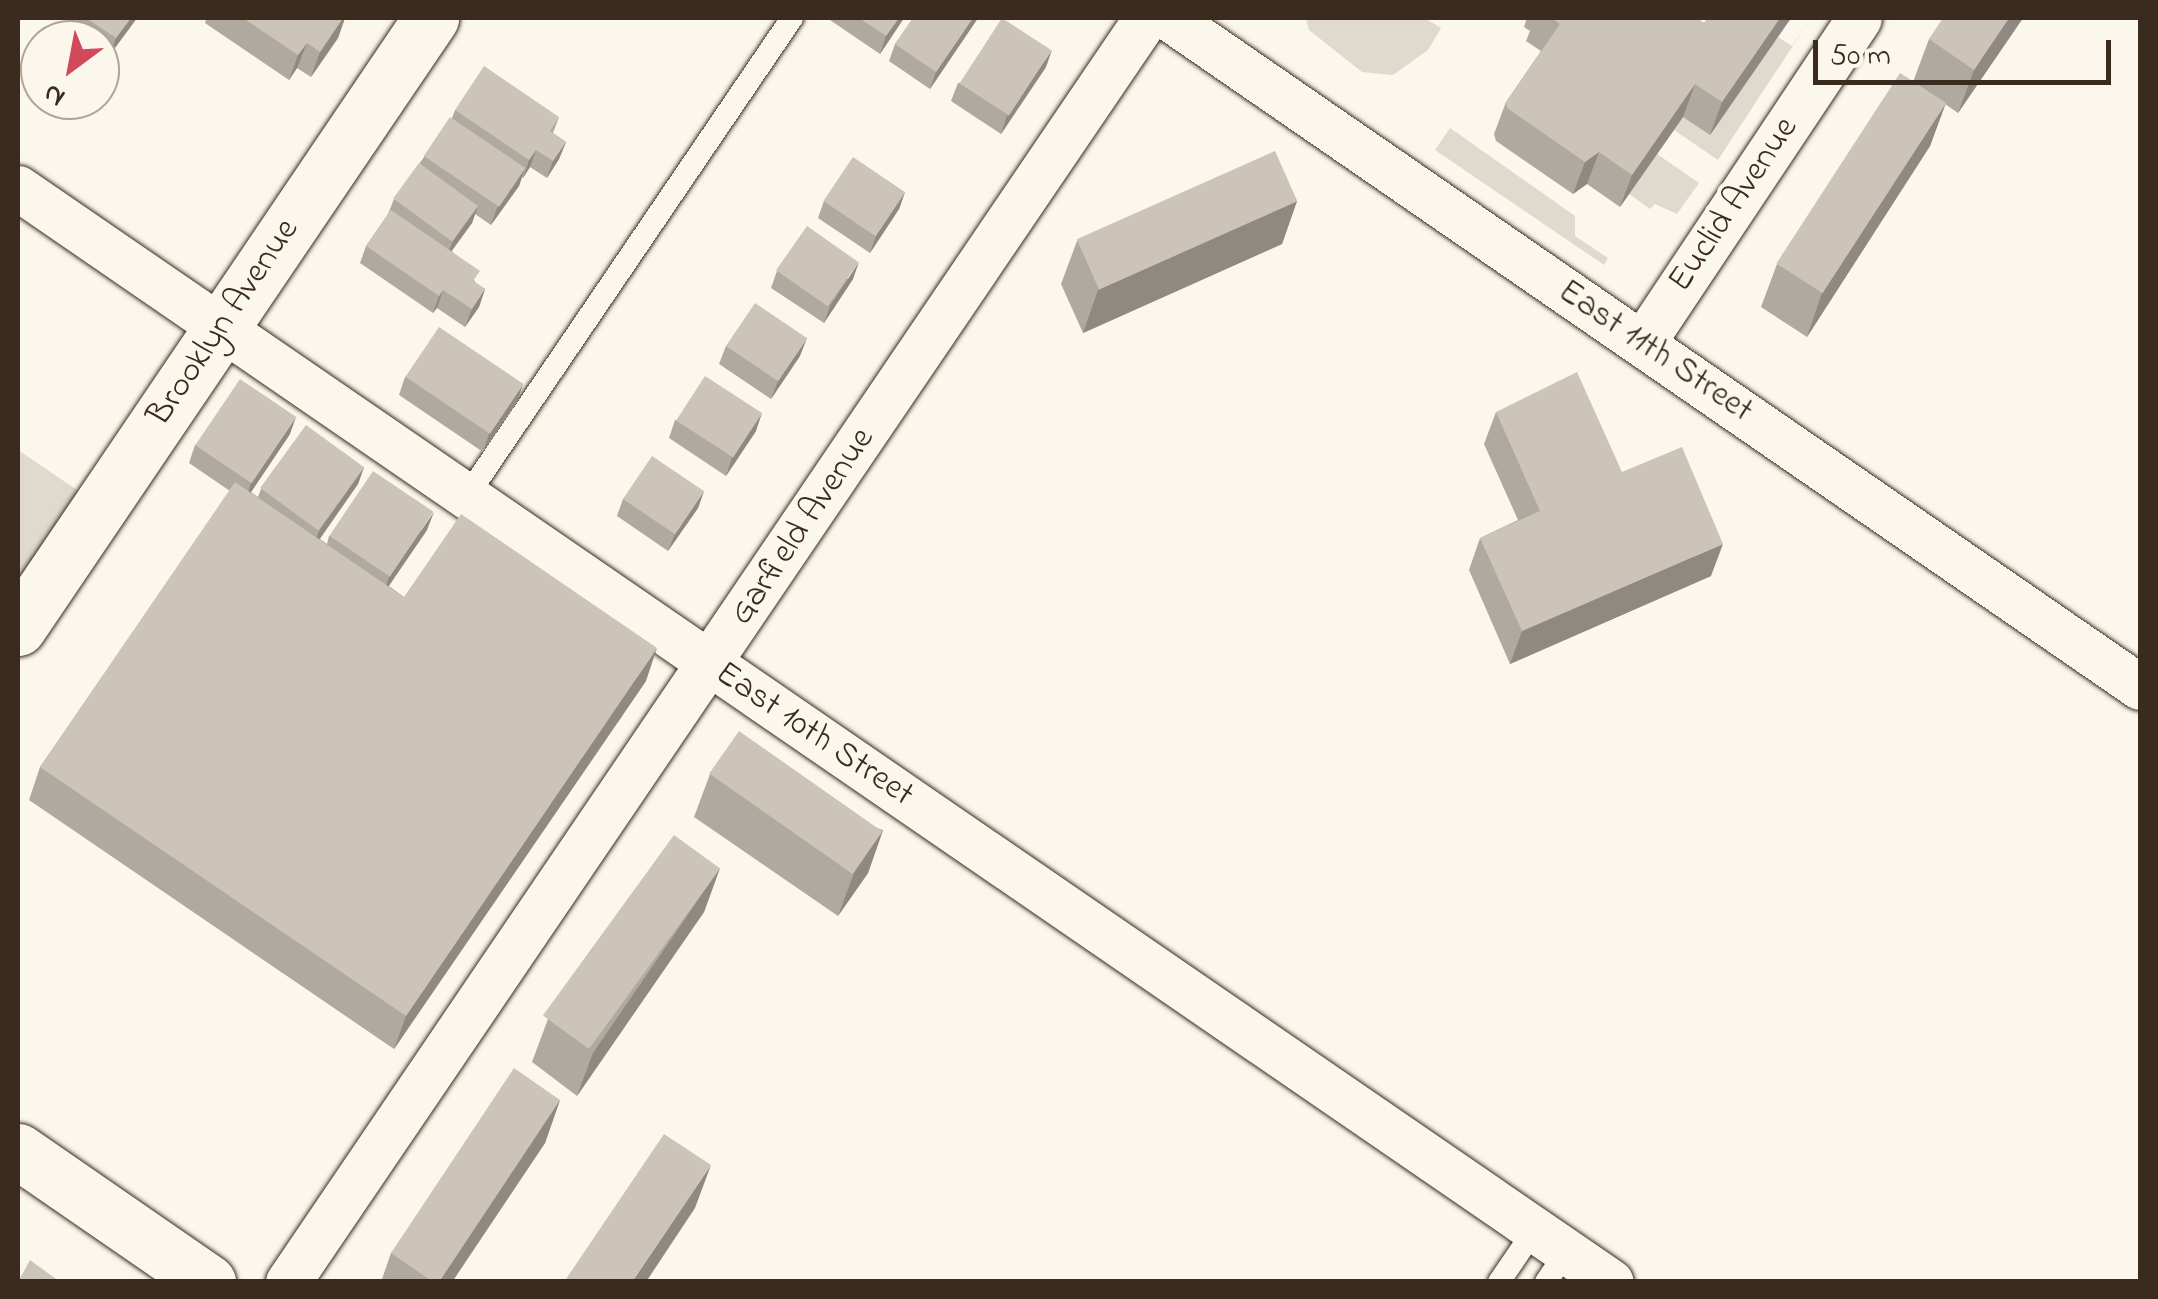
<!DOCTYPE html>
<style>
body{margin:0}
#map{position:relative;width:2158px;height:1299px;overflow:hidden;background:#fbf7ec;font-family:"Indie Flower",sans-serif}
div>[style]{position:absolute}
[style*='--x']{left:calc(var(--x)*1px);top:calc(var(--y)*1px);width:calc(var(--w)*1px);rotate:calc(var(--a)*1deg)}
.green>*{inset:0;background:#dfd9ce}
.roads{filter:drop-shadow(0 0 2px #3b2a1e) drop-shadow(0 0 2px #3b2a1e)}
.service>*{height:22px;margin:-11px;padding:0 11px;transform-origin:11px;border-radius:11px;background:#fbf7ec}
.minor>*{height:45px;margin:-22.5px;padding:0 22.5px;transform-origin:22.5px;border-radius:22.5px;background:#fbf7ec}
.tertiary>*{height:55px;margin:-27.5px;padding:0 27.5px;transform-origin:27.5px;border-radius:27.5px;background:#fbf7ec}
.secondary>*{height:55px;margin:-27.5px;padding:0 27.5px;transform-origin:27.5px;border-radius:27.5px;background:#fbf7ec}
.wall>*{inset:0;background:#afa99f}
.shaded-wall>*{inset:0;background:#8f8982}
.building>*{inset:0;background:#ccc4b9;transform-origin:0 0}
span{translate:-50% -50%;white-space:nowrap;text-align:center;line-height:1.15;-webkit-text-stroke:8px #fbf7ec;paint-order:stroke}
.street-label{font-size:35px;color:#3b2a1e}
.frame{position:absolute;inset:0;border:20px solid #3b2a1e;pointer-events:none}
.north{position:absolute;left:20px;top:20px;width:100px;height:100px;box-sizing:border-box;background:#fbf7ec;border:2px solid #aea59a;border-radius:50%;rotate:212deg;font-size:28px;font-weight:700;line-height:40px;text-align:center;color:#3b2a1e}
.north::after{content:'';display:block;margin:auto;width:35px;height:45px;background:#d1495b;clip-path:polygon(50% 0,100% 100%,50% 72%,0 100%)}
.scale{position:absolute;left:1813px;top:40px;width:298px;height:45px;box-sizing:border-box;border:5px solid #3b2a1e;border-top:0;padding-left:12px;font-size:30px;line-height:35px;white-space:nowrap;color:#3b2a1e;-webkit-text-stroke:8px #fbf7ec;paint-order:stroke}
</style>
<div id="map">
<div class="green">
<i style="clip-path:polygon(1306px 18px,1424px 18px,1441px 28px,1428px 50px,1393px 75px,1362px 72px,1309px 30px)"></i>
<i style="clip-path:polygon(1811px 18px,1718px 160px,1674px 130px,1683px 117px,1710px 134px,1778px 37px,1792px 46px)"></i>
<i style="clip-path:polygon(1450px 128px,1575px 216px,1575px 236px,1608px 258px,1604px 265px,1435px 150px)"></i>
<i style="clip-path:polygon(1657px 154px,1699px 183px,1677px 214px,1655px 204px,1650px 209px,1629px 194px)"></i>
<i style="clip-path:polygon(18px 450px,83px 494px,18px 590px)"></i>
</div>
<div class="roads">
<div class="service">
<i style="--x:467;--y:496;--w:578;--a:-55.79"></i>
<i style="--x:1499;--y:1282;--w:64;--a:-55.8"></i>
<i style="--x:1546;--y:1282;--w:37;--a:-56"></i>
</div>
<div class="minor">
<i style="--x:1169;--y:18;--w:1179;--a:34.57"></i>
<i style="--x:18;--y:188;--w:1932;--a:34.48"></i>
<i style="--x:1643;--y:342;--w:389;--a:-56.3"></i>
<i style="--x:288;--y:1282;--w:1528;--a:-55.83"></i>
</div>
<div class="tertiary">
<i style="--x:18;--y:628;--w:737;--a:-55.9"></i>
</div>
<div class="secondary">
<i style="--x:18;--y:1151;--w:231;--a:34.6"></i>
</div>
</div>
<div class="wall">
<i style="clip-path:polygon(70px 18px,137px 18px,109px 56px,100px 49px,100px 40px,87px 40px,67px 26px)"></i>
<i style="clip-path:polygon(207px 18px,345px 18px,338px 38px,311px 77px,297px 68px,289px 80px,205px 23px)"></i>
<i style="clip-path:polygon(827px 18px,904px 18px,880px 54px)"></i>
<i style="clip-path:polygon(913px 18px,978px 18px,930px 89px,889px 61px,895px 44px)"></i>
<i style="clip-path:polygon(1527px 18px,1696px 18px,1704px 23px,1708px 18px,1791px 18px,1710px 135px,1683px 117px,1620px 207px,1587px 184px,1573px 194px,1496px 141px,1494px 134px,1506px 102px,1541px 51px,1526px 41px,1530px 31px,1524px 27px)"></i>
<i style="clip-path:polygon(2023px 18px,1958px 113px,1945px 104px,1930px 146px,1807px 337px,1761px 307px,1777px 264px,1913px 82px,1929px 39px)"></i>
<i style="clip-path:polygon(1046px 67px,1001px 134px,951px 101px,958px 83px)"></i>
<i style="clip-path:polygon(455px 110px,559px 117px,553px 133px,566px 142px,559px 159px,547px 178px,530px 167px,523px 178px,522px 177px,519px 186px,491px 225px,475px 214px,472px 223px,452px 251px,476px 283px,485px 289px,479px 307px,465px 327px,437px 308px,433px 313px,360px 263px,366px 246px,388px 214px,394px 199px,452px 118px)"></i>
<i style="clip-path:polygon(905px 192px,899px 209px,870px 253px,818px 218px,824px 201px)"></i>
<i style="clip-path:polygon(1297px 201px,1282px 244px,1083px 333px,1061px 284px,1077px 241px)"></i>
<i style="clip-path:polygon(777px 271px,853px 279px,824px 323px,771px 288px)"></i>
<i style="clip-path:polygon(726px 346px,800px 356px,771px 399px,719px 364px)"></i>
<i style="clip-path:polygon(405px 377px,523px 384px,517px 402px,483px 452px,399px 395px)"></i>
<i style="clip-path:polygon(1496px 412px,1622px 472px,1711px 576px,1510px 664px,1469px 570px,1480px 538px,1518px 520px,1484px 444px)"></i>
<i style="clip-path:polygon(675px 420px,756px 431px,726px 476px,669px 438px)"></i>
<i style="clip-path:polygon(290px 434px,251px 492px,258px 497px,261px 489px,364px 467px,358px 484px,320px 539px,327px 544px,329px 536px,427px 530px,389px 586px,404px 597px,646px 681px,394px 1049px,29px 800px,40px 767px,230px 491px,189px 463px,195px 445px)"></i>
<i style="clip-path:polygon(704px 491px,698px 508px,668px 551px,617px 516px,623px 499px)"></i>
<i style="clip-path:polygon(710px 774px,883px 830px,868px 873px,838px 916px,694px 817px)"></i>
<i style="clip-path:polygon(720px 868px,704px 912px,577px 1096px,532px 1062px,548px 1019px)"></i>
<i style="clip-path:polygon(560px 1100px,545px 1143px,452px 1282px,381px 1282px,391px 1253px)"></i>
</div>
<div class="shaded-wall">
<i style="clip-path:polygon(131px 18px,137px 18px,109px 56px,116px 38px)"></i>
<i style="clip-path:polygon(343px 18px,345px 18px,338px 38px,311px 77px,320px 52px)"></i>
<i style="clip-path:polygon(899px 18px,904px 18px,880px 54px,886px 36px)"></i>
<i style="clip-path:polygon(973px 18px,978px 18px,930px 89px,936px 72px)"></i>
<i style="clip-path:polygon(1780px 18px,1791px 18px,1710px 135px,1722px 102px)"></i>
<i style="clip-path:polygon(2009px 18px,2023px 18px,1958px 113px,1974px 70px)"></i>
<i style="clip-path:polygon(307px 43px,297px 68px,289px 80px,298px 55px)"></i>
<i style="clip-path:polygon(1052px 50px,1046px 67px,1001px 134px,1007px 116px)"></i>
<i style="clip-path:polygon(1695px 84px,1683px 117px,1620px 207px,1632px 175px)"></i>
<i style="clip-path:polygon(1946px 103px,1930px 146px,1807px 337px,1822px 293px)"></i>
<i style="clip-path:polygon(566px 142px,559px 159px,547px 178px,553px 161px)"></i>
<i style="clip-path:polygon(536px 150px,530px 167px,523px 178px,529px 160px)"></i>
<i style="clip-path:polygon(1599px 152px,1587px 184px,1573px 194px,1585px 162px)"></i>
<i style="clip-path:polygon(525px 168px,519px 186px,491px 225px,497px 208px)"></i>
<i style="clip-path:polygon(905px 192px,899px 209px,870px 253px,876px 236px)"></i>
<i style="clip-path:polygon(1297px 201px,1282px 244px,1083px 333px,1098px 290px)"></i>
<i style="clip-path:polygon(478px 206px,472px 223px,446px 258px,453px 241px)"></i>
<i style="clip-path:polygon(859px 262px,853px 279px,824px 323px,830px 306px)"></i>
<i style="clip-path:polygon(485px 289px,479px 307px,465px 327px,472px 309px)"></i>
<i style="clip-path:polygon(443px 290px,437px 308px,433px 313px,439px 296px)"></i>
<i style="clip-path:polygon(807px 338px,800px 356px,771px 399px,778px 381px)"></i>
<i style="clip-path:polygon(523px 384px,517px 402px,483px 452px,489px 434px)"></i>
<i style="clip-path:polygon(762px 413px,756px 431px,726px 476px,732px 458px)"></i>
<i style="clip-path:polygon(296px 417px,290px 434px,245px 501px,251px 483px)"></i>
<i style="clip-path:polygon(364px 467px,358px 484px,313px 548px,319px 531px)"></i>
<i style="clip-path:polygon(704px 491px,698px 508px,668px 551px,675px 534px)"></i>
<i style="clip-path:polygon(434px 512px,427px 530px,383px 594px,389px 577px)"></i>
<i style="clip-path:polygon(1723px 544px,1711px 576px,1510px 664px,1522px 631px)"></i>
<i style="clip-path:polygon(657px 648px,646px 681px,394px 1049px,406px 1016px)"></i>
<i style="clip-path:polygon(883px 830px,868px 873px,838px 916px,854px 873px)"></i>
<i style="clip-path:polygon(720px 868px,704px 912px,577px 1096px,593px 1053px)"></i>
<i style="clip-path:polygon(560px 1100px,545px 1143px,452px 1282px,439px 1282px)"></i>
<i style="clip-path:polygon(711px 1165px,695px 1208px,646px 1282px,632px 1282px)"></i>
</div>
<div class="building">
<i style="clip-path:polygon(86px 18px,131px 18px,116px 38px)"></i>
<i style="clip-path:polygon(243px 18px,343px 18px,320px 52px,307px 43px,298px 55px)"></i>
<i style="clip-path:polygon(859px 18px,899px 18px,886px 36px)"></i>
<i style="clip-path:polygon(913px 18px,973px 18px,936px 72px,895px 44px)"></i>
<i style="left:1002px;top:18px;width:59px;height:78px;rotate:33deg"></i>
<i style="clip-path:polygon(1551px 18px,1696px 18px,1704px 23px,1708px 18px,1780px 18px,1722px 102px,1695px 84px,1632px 175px,1599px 152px,1585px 162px,1507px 108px,1506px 102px,1560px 24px)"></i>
<i style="clip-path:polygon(1943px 18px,2009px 18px,1974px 70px,1929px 39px)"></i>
<i style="clip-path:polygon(484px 66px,559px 117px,550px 131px,566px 142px,553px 161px,536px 150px,529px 160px,455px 110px)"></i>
<i style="left:1900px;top:73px;width:55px;height:227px;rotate:33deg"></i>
<i style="left:450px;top:117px;width:91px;height:47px;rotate:34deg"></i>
<i style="left:1275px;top:151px;width:55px;height:217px;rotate:66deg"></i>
<i style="left:853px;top:157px;width:63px;height:53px;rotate:34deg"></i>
<i style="left:419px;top:163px;width:73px;height:44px;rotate:36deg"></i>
<i style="clip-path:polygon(391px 210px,480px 271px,473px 281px,485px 289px,472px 309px,443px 290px,439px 296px,366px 246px)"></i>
<i style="left:807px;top:226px;width:63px;height:54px;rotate:35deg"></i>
<i style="left:755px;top:303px;width:63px;height:52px;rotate:34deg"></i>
<i style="left:439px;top:327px;width:102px;height:60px;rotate:34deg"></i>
<i style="clip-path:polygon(1577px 372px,1622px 472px,1682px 447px,1723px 544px,1522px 631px,1480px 538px,1540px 511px,1496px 412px)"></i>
<i style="left:705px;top:376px;width:68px;height:53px;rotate:33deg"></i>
<i style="left:240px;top:379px;width:68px;height:80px;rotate:34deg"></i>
<i style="left:306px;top:425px;width:72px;height:78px;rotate:36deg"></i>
<i style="left:652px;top:456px;width:63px;height:52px;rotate:34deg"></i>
<i style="left:373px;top:471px;width:73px;height:78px;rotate:34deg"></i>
<i style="clip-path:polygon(235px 482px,404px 597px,461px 514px,657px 648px,406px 1016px,40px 767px)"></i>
<i style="left:739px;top:731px;width:175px;height:52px;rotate:35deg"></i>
<i style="left:674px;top:835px;width:57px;height:223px;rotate:36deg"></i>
<i style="clip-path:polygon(514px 1068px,560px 1100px,439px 1282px,433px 1282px,391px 1253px)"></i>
<i style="clip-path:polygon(664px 1134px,711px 1165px,632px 1282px,564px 1282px)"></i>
<i style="clip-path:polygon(30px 1260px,60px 1282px,18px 1282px)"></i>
</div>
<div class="street-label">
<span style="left:1734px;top:205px;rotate:-56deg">Euclid Avenue</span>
<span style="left:224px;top:323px;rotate:-56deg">Brooklyn Avenue</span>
<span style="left:1655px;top:352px;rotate:34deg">East 11th Street</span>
<span style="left:803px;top:527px;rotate:-56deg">Garfield Avenue</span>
<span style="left:814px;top:735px;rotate:34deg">East 10th Street</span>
</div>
<div class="frame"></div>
<div class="north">N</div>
<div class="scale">50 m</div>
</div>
